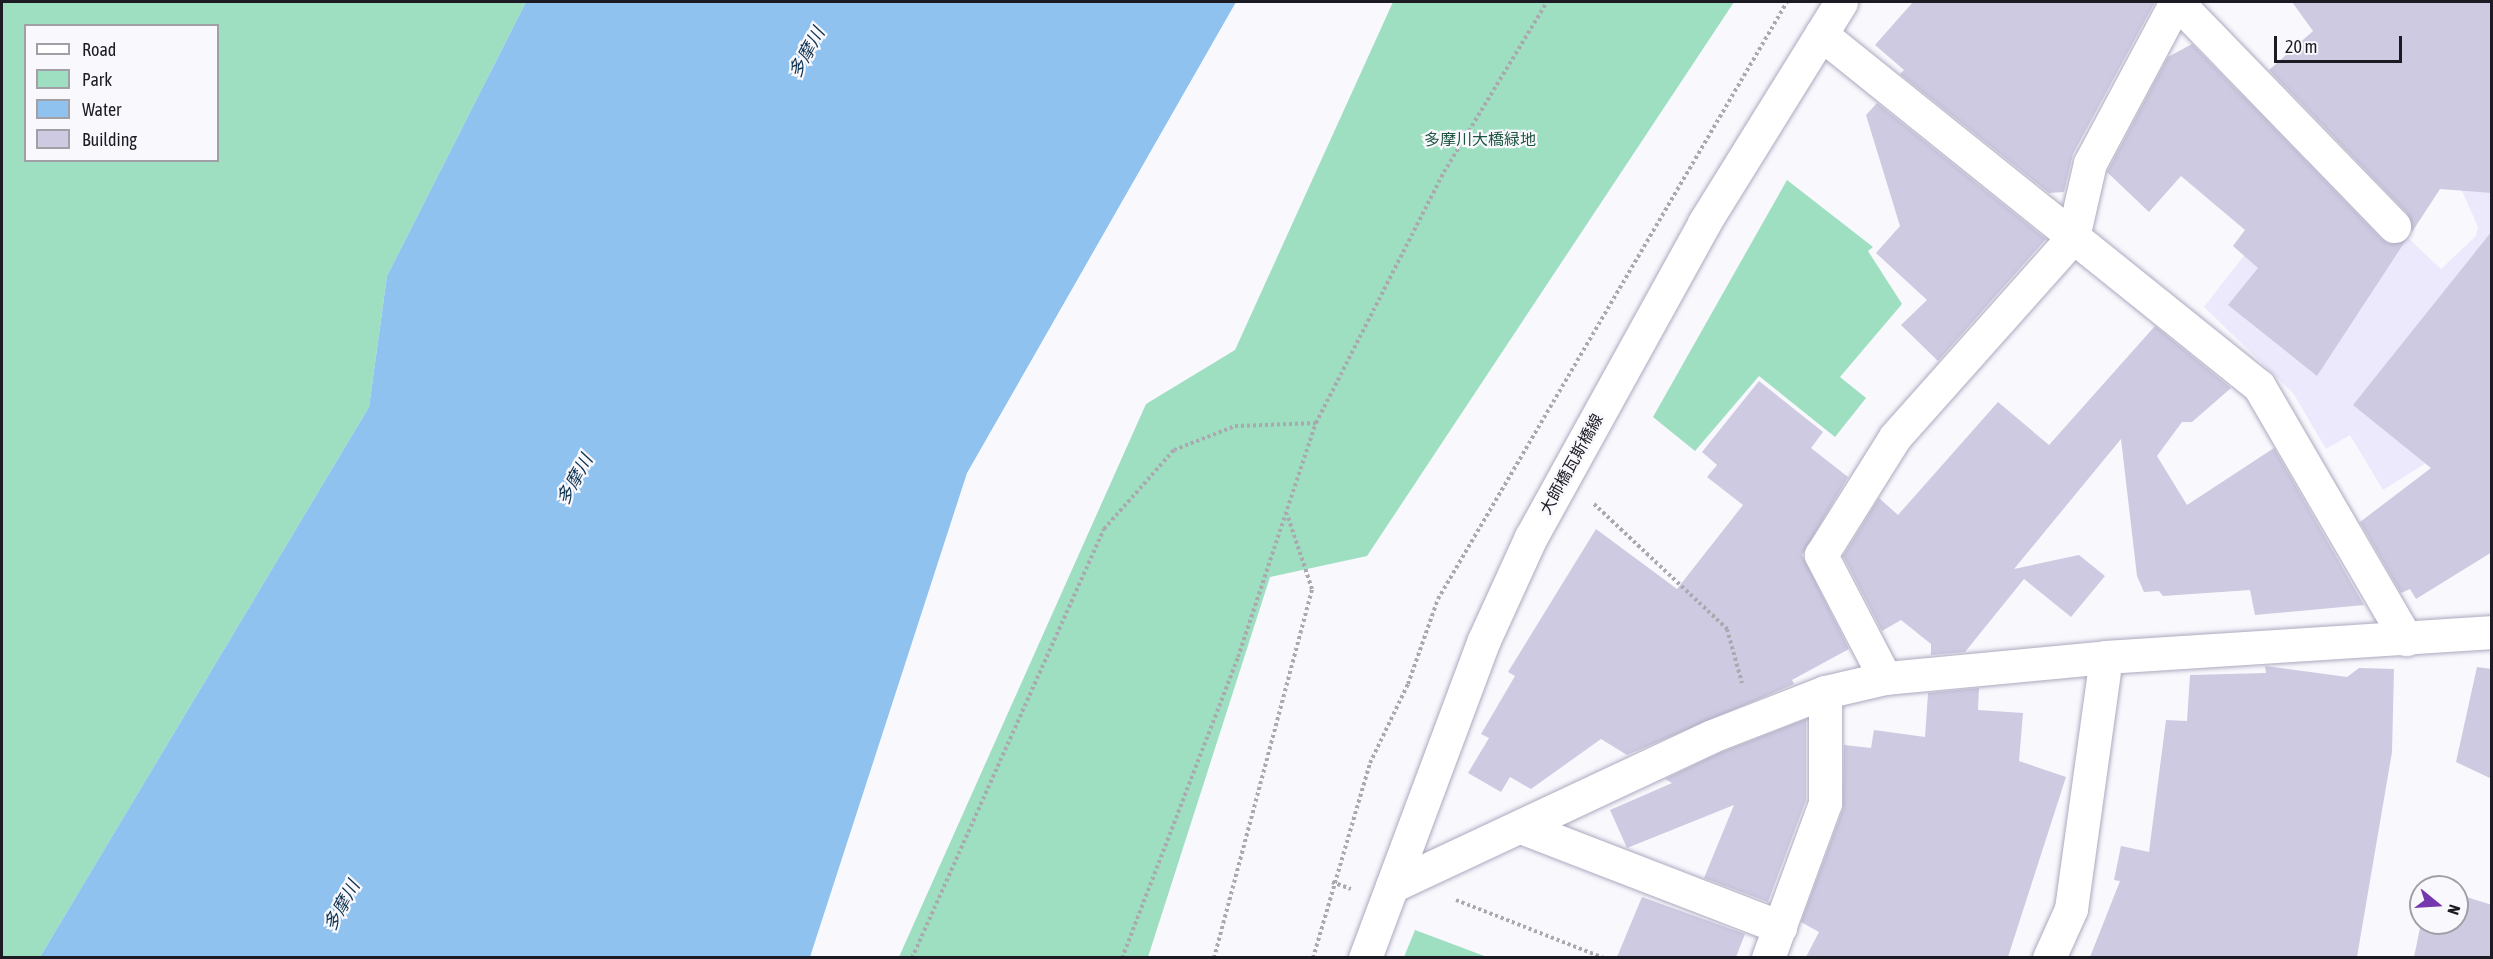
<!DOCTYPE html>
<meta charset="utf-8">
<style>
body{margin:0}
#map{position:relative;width:2493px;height:959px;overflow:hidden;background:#f9f8fd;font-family:"Asap Condensed","Noto Sans JP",sans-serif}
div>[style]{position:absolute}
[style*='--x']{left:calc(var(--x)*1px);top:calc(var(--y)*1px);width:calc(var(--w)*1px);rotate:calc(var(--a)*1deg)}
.built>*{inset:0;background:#ece9fc}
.green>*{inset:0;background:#9edec1}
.water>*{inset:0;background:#90c2f0}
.building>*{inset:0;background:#cecae2}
.path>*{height:4px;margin-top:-2px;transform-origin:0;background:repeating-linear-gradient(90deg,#aaa9af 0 3px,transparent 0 6px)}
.roads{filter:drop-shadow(0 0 2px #aca9bf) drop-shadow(0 0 2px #aca9bf)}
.minor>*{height:33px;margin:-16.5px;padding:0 16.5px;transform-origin:16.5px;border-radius:16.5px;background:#fff}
span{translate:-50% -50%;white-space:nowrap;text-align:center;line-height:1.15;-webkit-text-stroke:4.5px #f9f8fd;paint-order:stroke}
.park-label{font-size:16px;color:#1f5641}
.street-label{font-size:16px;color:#1c1b23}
.water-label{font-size:18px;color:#0a304e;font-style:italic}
.frame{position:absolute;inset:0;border:3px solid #1c1b23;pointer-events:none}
.legend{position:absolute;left:24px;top:24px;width:195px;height:138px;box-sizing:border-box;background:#f9f8fd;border:2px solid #a1a0a6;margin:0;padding:8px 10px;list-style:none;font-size:18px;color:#1c1b23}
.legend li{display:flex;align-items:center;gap:12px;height:30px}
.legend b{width:30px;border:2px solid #a1a0a6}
.north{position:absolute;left:2409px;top:875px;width:60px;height:60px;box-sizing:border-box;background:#f9f8fd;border:2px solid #a1a0a6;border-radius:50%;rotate:108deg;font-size:16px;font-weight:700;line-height:24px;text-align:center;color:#1c1b23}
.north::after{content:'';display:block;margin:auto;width:21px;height:27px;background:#7638ad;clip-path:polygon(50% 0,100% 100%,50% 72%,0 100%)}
.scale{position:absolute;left:2274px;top:36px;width:128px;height:27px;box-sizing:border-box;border:3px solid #1c1b23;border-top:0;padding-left:8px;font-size:18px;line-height:21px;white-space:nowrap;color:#1c1b23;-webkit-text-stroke:4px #f9f8fd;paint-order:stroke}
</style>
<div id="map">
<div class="built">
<i style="clip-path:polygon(2245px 84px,2441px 269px,2476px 236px,2478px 227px,2457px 180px,2491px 131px,2491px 542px,2437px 456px,2383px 490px,2350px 435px,2326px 449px,2293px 393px,2204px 307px,2296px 189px,2212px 122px)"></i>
</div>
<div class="green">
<i style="clip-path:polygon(evenodd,2px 2px,526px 2px,387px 276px,369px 407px,40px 957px,2px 958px,2px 2px,26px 26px,218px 26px,218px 160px,26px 160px,26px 26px)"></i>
<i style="clip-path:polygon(1393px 2px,1734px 2px,1367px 556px,1270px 577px,1148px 957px,899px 957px,1146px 404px,1235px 350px)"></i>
<i style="clip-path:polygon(1787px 180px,1873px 247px,1868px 251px,1902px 304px,1840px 377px,1866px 398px,1835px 437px,1759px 376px,1695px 451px,1653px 417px)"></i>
<i style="clip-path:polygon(1415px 930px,1487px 957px,1404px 957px)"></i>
</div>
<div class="water">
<i style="clip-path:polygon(526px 2px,1236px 2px,967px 473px,810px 957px,40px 957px,369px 407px,387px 276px)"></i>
</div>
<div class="building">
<i style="clip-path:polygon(1913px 2px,2155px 2px,2073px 154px,2064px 192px,2049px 193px,1900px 74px,1904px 70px,1875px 45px)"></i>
<i style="clip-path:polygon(2292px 2px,2492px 2px,2492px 193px,2440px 189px,2412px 232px,2407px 213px,2269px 70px,2313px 31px)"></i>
<i style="clip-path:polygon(2192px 44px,2381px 239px,2389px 244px,2406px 240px,2317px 376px,2228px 305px,2258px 268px,2233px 246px,2245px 230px,2181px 176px,2149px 212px,2107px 172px,2168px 57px)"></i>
<i style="clip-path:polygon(1877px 103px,2046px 239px,1938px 361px,1901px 325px,1927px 300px,1876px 253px,1900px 226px,1866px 115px)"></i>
<i style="clip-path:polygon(2492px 231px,2492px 552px,2416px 599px,2410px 589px,2401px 593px,2360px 522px,2431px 468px,2353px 405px)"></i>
<i style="clip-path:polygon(2155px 326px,2231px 388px,2192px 422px,2182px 422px,2157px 456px,2187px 505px,2274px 448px,2364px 605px,2255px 615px,2250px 590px,2163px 596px,2159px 591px,2144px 592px,2137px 576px,2121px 439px,2014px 569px,2079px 555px,2105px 576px,2071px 617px,2024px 579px,1965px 652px,1931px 655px,1931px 644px,1901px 620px,1882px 631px,1843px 556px,1879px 498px,1898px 515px,1998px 402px,2049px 445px)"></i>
<i style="clip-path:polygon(1759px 381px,1823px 432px,1811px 448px,1848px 477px,1802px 555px,1849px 649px,1792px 680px,1794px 684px,1627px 755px,1601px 739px,1531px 789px,1510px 777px,1501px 792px,1468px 773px,1489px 738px,1481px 734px,1515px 676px,1508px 672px,1596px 529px,1677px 589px,1743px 505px,1707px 477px,1717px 465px,1702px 452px)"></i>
<i style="clip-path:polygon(2265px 666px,2347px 677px,2359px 668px,2394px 669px,2392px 752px,2357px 957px,2090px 957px,2120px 881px,2114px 880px,2121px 846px,2149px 852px,2166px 720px,2187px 721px,2190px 675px,2266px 673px)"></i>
<i style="clip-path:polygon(2477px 667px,2492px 669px,2492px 779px,2456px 762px)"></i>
<i style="clip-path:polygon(1979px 688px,1978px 710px,2023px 713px,2019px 761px,2066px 777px,2008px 957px,1806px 957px,1819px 932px,1801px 922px,1843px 809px,1844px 745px,1871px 748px,1874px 730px,1925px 737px,1928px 693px)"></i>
<i style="clip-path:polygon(1806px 719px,1806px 800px,1768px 902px,1704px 878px,1734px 805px,1627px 848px,1610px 810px,1672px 783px,1665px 779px,1719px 753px)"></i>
<i style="clip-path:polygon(2457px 894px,2492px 905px,2492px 957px,2414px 957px,2421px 923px,2457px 923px)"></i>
<i style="clip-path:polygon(1642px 897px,1745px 934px,1736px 957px,1617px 957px)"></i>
</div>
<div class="path">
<i style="--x:1594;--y:504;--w:183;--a:43.2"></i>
<i style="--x:1727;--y:629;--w:56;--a:74.5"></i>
<i style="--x:1332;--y:882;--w:20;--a:20"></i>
<i style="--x:1456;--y:900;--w:159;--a:21.4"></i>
<i style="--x:912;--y:958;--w:470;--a:-65.9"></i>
<i style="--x:1104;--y:529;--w:106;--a:-48.5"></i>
<i style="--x:1174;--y:450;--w:66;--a:-21.5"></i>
<i style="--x:1235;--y:426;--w:81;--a:-2.1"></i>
<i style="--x:1122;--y:958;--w:323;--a:-68.9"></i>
<i style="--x:1238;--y:657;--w:247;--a:-71.6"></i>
<i style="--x:1316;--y:423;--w:282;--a:-63"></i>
<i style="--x:1444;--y:172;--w:199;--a:-58.8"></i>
<i style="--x:1214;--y:958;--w:382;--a:-75.1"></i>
<i style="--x:1312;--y:589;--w:79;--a:-108.4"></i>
<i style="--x:1313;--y:958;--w:203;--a:-73.7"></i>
<i style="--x:1370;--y:763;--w:88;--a:-64.3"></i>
<i style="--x:1408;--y:684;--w:90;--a:-70.6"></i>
<i style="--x:1438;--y:599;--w:692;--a:-59.69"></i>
</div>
<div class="roads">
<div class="minor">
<i style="--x:2177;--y:2;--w:312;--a:45.9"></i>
<i style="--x:1821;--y:34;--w:562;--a:38.79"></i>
<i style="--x:2259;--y:386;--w:293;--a:59.8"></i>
<i style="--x:1885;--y:678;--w:139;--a:-117.5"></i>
<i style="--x:1821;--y:555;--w:139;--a:-57.9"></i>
<i style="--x:1895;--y:437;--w:268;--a:-48.3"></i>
<i style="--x:2073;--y:237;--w:76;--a:-77.1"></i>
<i style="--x:2090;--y:163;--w:183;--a:-61.9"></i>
<i style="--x:1521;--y:827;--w:278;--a:21.1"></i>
<i style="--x:1392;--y:886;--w:353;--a:-25.1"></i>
<i style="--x:1712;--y:736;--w:121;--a:-21.3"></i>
<i style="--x:1825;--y:692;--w:62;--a:-13.1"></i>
<i style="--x:1885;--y:678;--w:222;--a:-5.4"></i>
<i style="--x:2106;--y:657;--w:387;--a:-3.7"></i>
<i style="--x:1365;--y:958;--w:340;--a:-69.5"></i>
<i style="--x:1484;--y:640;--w:113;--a:-65.5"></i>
<i style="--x:1531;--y:537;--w:359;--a:-61.1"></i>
<i style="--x:1704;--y:223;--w:260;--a:-58.2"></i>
<i style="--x:1768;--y:958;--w:165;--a:-69.8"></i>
<i style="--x:1825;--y:803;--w:111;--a:-90"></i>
<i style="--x:2049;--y:958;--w:54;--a:-65.8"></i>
<i style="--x:2071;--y:909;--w:254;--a:-82.1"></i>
</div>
</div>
<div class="park-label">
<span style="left:1480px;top:139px">多摩川大橋緑地</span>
</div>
<div class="street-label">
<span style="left:1571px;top:464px;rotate:-61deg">大師橋瓦斯橋線</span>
</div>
<div class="water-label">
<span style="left:807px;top:53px;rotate:-61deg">多摩川</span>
<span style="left:575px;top:480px;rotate:-61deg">多摩川</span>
<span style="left:342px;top:906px;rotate:-61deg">多摩川</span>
</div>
<div class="frame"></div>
<ul class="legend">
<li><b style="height:8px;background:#fff"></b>Road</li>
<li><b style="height:16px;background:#9edec1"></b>Park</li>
<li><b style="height:16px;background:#90c2f0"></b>Water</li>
<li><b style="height:16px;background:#cecae2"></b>Building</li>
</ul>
<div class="north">N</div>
<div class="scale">20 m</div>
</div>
